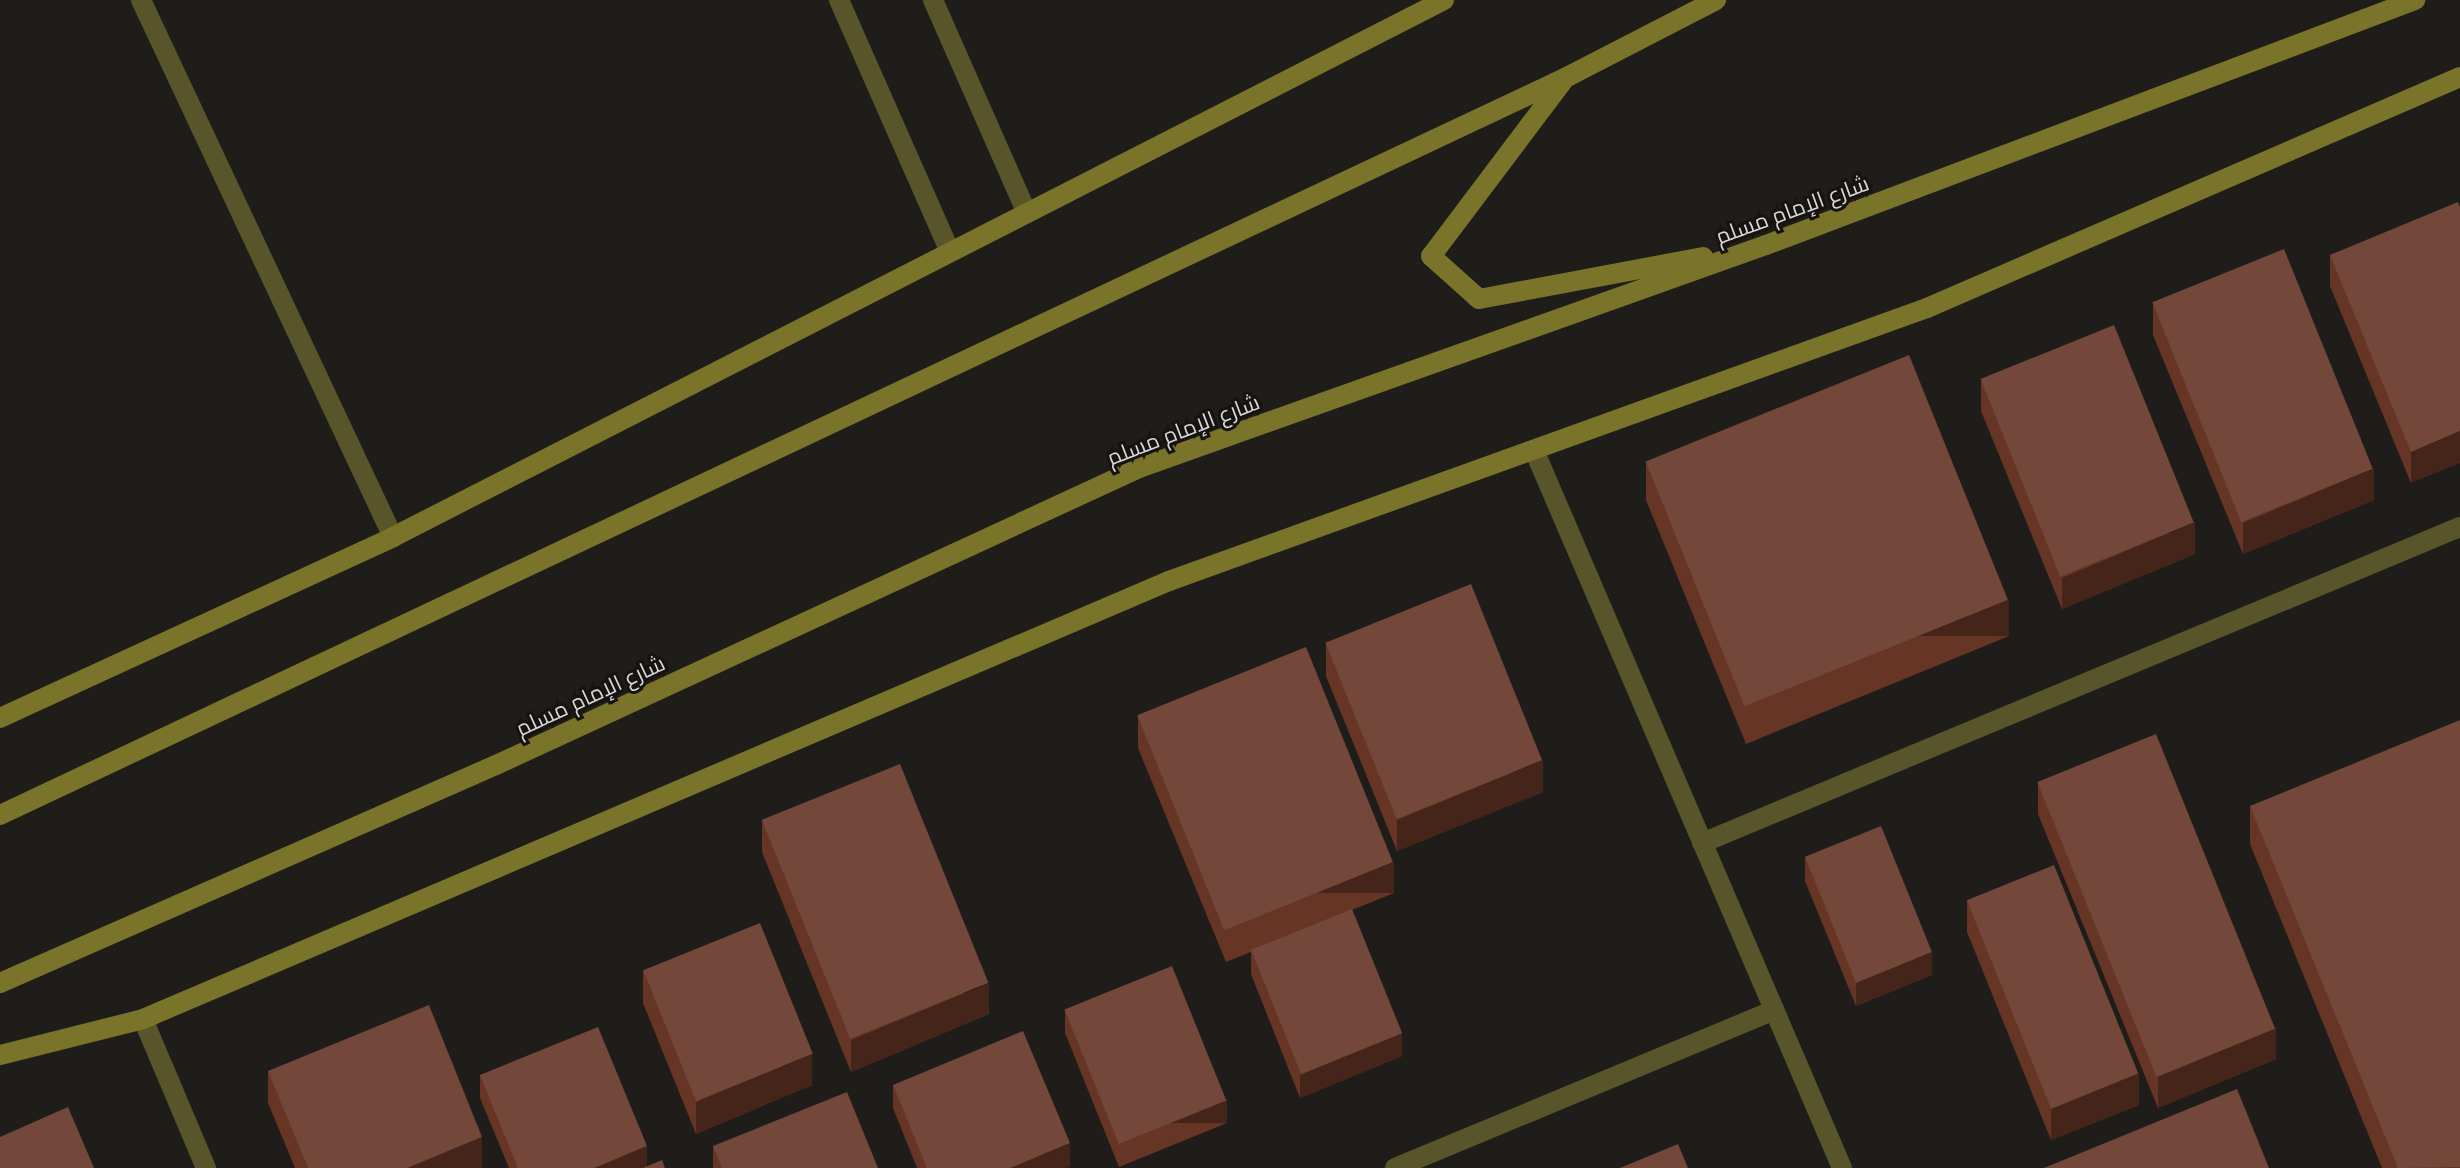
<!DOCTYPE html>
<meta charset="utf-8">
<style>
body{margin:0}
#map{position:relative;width:2460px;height:1168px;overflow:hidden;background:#1f1d1a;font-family:Ubuntu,Cairo,sans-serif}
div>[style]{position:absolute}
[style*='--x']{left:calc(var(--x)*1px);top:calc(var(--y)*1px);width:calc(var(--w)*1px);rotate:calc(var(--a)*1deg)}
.street>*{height:20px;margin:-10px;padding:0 10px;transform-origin:10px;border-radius:10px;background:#575529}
.secondary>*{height:20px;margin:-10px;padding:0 10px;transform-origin:10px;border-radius:10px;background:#797429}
.wall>*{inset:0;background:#673526}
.shaded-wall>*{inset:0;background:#452419;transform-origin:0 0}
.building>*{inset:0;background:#734739;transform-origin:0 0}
span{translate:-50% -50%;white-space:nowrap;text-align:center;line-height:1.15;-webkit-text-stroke:6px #161311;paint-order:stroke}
.street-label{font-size:22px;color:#dad8d6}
</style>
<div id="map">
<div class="street">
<i style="--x:141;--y:0;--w:593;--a:64.86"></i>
<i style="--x:839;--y:0;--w:275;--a:66.2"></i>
<i style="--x:933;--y:0;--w:233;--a:66.2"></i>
<i style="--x:1534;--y:450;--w:781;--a:66.78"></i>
<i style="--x:1702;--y:843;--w:821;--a:-22.63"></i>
<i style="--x:143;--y:1019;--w:162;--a:67.1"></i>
<i style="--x:1395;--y:1168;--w:411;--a:-22.6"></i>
</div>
<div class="secondary">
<i style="--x:1563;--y:81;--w:219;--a:127"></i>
<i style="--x:1431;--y:256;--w:64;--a:41.9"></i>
<i style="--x:1479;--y:299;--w:228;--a:-10.6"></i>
<i style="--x:0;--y:718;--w:433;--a:-24.7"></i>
<i style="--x:393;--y:537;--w:1180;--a:-27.06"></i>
<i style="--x:0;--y:815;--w:1730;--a:-25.22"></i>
<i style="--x:1565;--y:78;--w:170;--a:-27.3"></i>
<i style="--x:0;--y:983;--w:542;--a:-23.73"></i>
<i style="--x:496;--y:765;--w:708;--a:-24.79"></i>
<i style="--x:1139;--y:468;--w:665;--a:-19.58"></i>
<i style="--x:1766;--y:245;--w:694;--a:-20.68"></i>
<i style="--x:0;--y:1055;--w:147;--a:-14.1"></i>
<i style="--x:143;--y:1019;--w:1116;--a:-23.12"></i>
<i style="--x:1169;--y:581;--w:806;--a:-19.81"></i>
<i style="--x:1927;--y:308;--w:581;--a:-23.43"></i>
</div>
<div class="wall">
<i style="clip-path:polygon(2460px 207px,2411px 483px,2330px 286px,2330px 255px)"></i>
<i style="clip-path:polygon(2153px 303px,2374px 500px,2243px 554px,2153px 335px)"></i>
<i style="clip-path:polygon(1981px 380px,2195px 554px,2062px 609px,1981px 411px)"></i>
<i style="clip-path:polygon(1646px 463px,2009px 636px,1746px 744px,1646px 500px)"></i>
<i style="clip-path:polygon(1326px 644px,1543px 792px,1397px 851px,1326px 676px)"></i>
<i style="clip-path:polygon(1138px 716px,1394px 893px,1352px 910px,1402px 1056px,1300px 1098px,1251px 974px,1251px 952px,1226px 962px,1138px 748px)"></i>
<i style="clip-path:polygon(2038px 783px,2276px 1059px,2158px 1108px,2038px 814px)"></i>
<i style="clip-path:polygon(2250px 806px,2460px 1168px,2382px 1168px,2250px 844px)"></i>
<i style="clip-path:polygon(762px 821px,989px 1014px,851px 1072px,762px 852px)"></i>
<i style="clip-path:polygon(1805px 858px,1932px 975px,1856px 1006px,1805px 881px)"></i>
<i style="clip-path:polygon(1967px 901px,2139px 1105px,2051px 1140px,1967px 932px)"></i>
<i style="clip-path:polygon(643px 971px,812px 1085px,696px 1134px,643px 1003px)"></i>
<i style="clip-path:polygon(1065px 1010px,1227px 1123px,1119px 1167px,1065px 1033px)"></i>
<i style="clip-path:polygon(268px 1071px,482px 1168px,295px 1168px,268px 1103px)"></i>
<i style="clip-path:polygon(480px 1075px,647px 1166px,665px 1168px,509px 1168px,480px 1098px)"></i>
<i style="clip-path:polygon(893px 1085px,1070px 1166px,1066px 1168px,917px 1168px,893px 1108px)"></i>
<i style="clip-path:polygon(713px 1146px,878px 1168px,713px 1168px)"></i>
</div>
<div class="shaded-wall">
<i style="clip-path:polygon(2460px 431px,2460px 463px,2411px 483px,2411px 452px)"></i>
<i style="clip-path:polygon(2374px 468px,2374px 500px,2243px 554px,2243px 523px)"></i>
<i style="clip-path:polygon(2195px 522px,2195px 554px,2062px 609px,2062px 578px)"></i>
<i style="left:2009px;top:599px;width:37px;height:284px;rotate:90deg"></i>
<i style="clip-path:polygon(1543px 760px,1543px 792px,1397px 851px,1397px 820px)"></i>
<i style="left:1394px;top:862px;width:31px;height:182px;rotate:90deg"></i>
<i style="clip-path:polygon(1932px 952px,1932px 975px,1856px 1006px,1856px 983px)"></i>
<i style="clip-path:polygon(989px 983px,989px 1014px,851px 1072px,851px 1040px)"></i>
<i style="clip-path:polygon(2276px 1028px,2276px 1059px,2158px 1108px,2158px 1077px)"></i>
<i style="clip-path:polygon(1402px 1033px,1402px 1056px,1300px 1098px,1300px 1075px)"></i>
<i style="clip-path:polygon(812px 1054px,812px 1085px,696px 1134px,696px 1102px)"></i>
<i style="clip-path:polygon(2139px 1073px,2139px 1105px,2051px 1140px,2051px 1109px)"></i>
<i style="left:1227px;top:1100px;width:23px;height:117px;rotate:90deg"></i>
<i style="clip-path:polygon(482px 1137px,482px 1168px,407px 1168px)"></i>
<i style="clip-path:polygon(1070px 1143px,1070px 1166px,1066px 1168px,1010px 1168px)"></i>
<i style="clip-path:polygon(647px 1146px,647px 1168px,594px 1168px)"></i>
</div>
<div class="building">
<i style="clip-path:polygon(2458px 202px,2460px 207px,2460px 431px,2411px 452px,2330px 255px)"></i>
<i style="left:2284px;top:249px;width:237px;height:142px;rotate:68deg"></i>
<i style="left:2114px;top:325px;width:213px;height:144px;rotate:68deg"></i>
<i style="left:1909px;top:355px;width:264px;height:284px;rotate:68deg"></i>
<i style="left:1471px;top:584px;width:190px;height:157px;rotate:68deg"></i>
<i style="left:1306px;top:647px;width:232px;height:182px;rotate:68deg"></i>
<i style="clip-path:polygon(2460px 720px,2460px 1167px,2398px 1168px,2250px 806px)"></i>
<i style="left:2156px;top:734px;width:318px;height:128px;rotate:68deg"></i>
<i style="left:900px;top:764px;width:236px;height:149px;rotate:68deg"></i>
<i style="left:1881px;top:826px;width:136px;height:82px;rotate:68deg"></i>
<i style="left:2054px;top:865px;width:225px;height:94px;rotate:68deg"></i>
<i style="left:1352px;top:909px;width:134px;height:109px;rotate:68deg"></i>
<i style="left:760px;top:923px;width:141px;height:126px;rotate:68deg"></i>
<i style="left:1172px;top:966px;width:145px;height:116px;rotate:68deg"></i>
<i style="clip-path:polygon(429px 1005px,482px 1137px,407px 1168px,308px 1168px,268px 1071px)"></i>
<i style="clip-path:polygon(598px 1027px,647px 1146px,594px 1168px,518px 1168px,480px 1075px)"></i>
<i style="clip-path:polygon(1023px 1031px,1070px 1143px,1010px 1168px,927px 1168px,893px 1085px)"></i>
<i style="clip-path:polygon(2237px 1089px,2269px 1168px,2044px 1168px)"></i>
<i style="clip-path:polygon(847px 1092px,878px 1168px,722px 1168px,713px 1146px)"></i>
<i style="clip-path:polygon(68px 1107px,94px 1168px,0 1168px,0 1137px)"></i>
<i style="clip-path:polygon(1678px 1144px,1688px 1168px,1620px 1168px)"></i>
<i style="clip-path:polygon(662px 1160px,665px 1168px,643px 1168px)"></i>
</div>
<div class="street-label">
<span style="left:1792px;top:209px;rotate:-20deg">شارع الإمام مسلم</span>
<span style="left:1183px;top:429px;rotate:-21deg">شارع الإمام مسلم</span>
<span style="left:590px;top:695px;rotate:-25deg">شارع الإمام مسلم</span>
</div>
</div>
